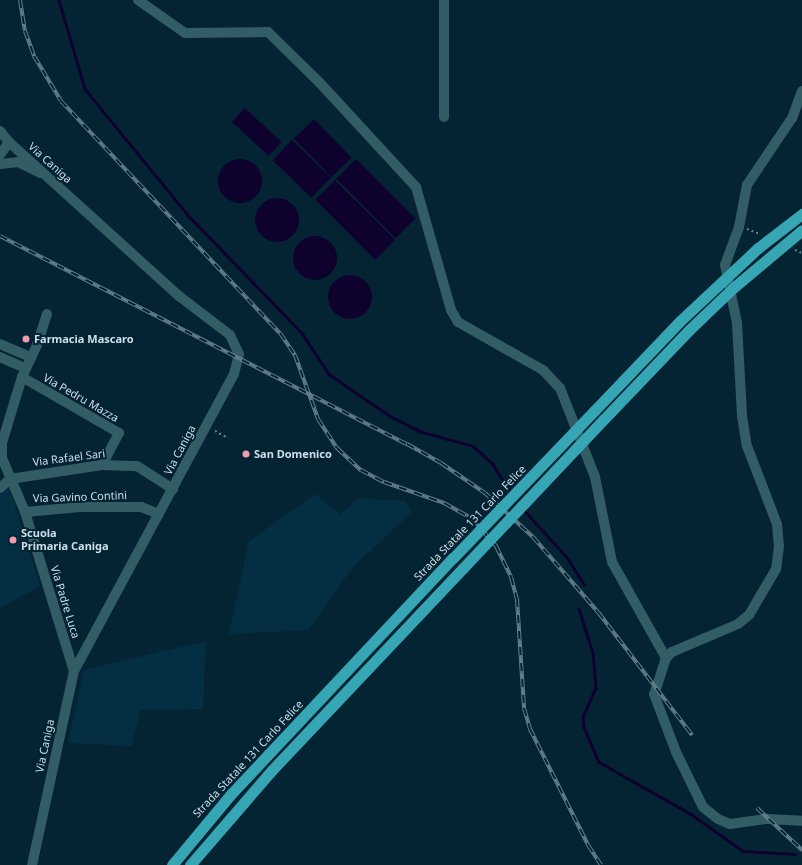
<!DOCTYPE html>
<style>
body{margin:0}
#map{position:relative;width:802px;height:865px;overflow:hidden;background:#042434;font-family:"Noto Sans",sans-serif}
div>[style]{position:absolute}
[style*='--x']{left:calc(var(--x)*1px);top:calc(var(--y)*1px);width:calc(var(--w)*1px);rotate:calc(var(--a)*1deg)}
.built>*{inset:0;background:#042f42}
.water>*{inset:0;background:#0e012e;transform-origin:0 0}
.round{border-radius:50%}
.stream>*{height:2.5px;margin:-1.25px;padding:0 1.25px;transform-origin:1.25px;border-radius:1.25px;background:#0e012e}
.path>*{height:1.5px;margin-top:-0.75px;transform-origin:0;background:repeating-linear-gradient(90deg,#6a8290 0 2px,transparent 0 5px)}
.minor>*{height:10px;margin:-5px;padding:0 5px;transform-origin:5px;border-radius:5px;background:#335d64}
.tertiary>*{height:10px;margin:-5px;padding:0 5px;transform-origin:5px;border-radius:5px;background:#335d64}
.trunk>*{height:11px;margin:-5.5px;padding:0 5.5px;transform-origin:5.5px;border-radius:5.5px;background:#36a6b4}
.rail>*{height:4px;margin-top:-2px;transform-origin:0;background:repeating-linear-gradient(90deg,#042434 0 8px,#657e8c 0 16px);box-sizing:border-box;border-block:1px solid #657e8c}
.trunk-bridge>*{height:11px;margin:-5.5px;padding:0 5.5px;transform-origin:5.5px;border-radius:5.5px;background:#36a6b4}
.dots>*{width:11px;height:11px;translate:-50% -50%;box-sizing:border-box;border:2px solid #042434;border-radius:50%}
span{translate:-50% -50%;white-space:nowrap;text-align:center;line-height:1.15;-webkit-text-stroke:4px #042434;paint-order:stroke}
.street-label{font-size:11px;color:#cedfea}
.poi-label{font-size:11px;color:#cedfea;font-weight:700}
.left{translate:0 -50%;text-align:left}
</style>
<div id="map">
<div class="built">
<i style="clip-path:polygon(9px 486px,40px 586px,0 608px,0 494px)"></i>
<i style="clip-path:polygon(315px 494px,340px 514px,359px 498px,405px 501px,412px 512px,353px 567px,308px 630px,229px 634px,249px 541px)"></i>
<i style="clip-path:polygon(206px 641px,203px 709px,141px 710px,131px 746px,68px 743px,84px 670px)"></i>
</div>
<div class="water">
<i style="left:245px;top:108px;width:50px;height:19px;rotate:43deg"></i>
<i style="left:314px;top:119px;width:54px;height:28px;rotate:46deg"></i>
<i style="left:292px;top:140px;width:54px;height:28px;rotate:44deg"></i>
<i class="round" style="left:218px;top:159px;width:44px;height:44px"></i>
<i style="left:356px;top:159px;width:84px;height:28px;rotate:45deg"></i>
<i style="left:335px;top:180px;width:85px;height:28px;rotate:45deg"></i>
<i class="round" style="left:255px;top:198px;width:44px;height:44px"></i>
<i class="round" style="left:293px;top:236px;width:44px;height:44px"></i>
<i class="round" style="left:328px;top:275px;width:44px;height:44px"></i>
</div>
<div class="stream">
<i style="--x:59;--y:0;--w:93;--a:73.7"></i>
<i style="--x:85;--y:89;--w:164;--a:50.7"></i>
<i style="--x:189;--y:216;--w:163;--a:46"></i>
<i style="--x:302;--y:333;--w:49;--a:56.6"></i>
<i style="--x:329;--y:374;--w:74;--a:34.5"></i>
<i style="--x:390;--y:416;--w:33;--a:27"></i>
<i style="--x:419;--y:431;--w:56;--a:15.5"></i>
<i style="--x:473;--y:446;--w:25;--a:42"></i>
<i style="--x:492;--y:463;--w:35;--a:57"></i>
<i style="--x:523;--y:509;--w:65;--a:47.5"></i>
<i style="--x:567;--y:557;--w:32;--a:58"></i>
<i style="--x:579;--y:609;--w:46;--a:72.3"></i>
<i style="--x:593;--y:653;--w:35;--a:85"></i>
<i style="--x:596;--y:688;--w:32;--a:114"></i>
<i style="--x:583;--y:717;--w:10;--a:84"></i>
<i style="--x:584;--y:727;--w:38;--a:67"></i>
<i style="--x:599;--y:762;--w:106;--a:29.5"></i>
<i style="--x:691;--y:814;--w:64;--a:35.4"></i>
<i style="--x:743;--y:851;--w:52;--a:3.3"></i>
</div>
<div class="path">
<i style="--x:747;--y:229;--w:14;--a:21"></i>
<i style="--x:795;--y:250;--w:8;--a:23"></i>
<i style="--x:215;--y:431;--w:15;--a:28"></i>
</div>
<div class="minor">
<i style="--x:138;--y:0;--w:57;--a:35.1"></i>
<i style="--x:185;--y:33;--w:83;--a:-0.7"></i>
<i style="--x:268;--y:32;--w:73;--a:44.4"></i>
<i style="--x:320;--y:83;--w:142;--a:47.3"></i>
<i style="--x:416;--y:187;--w:128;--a:74.1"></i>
<i style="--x:451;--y:310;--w:14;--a:60"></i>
<i style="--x:458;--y:322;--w:98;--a:29.5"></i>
<i style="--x:543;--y:370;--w:25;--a:47"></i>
<i style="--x:560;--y:388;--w:96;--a:68.5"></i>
<i style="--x:595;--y:477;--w:87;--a:78.7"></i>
<i style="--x:612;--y:562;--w:110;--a:60.6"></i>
<i style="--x:444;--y:0;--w:117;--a:90"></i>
<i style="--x:802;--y:91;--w:29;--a:110"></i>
<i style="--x:792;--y:118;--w:81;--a:123.9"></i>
<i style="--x:747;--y:185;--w:43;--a:100.8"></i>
<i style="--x:739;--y:227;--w:40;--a:110.2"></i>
<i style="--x:725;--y:265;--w:59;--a:78.3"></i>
<i style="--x:737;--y:323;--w:93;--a:86.9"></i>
<i style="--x:742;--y:416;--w:30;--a:81"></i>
<i style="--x:747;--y:446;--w:84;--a:69"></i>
<i style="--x:777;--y:524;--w:22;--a:85"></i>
<i style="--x:779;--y:546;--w:23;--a:97"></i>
<i style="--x:776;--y:569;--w:53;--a:120.4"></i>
<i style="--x:749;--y:615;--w:14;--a:141"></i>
<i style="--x:738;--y:624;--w:72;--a:157"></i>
<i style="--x:672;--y:652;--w:8;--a:135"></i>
<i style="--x:666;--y:658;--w:38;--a:108"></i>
<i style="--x:654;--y:694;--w:62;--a:69.2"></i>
<i style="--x:676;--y:752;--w:61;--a:63.9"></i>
<i style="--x:703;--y:807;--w:19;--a:39"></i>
<i style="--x:718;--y:819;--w:13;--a:23"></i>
<i style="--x:730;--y:824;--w:37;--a:-8"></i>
<i style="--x:767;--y:819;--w:35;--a:3"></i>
<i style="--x:0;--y:155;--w:16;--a:-55"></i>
<i style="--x:0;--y:164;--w:18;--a:-6"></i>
<i style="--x:18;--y:162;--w:25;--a:26"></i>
<i style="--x:47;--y:314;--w:33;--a:108"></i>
<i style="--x:37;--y:345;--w:35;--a:115"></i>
<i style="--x:22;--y:377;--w:69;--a:106.9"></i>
<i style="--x:2;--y:443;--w:15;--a:90"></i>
<i style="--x:2;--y:458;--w:59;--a:66.9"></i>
<i style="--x:25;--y:512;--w:166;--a:72.9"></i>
<i style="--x:0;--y:344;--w:34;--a:23"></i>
<i style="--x:0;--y:357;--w:27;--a:24"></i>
<i style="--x:22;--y:377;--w:112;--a:30"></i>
<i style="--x:119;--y:433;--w:36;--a:118"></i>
<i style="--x:0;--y:488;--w:13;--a:-42"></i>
<i style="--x:10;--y:479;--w:93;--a:-8.7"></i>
<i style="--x:102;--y:465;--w:35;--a:2"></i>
<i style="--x:137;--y:466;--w:43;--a:32.6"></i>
<i style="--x:25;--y:512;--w:55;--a:-5.2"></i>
<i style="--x:80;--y:507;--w:61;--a:0"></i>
<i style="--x:141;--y:507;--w:19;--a:21"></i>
</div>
<div class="tertiary">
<i style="--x:0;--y:131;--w:14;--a:51"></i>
<i style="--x:9;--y:142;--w:229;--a:42.2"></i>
<i style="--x:179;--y:296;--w:64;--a:37.4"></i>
<i style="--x:230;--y:335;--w:21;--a:65"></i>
<i style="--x:239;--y:354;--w:21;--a:104"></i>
<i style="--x:234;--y:374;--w:337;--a:118.3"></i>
<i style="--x:74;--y:671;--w:198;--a:102.2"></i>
</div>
<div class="trunk">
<i style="--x:594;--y:411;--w:124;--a:-46.3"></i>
<i style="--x:603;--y:420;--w:124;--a:-46.3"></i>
<i style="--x:172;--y:865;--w:92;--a:-50.3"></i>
<i style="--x:231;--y:794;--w:324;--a:-46.8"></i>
<i style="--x:190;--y:865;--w:125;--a:-49.2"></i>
<i style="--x:272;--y:770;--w:278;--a:-46.6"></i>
</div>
<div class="rail">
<i style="--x:20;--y:0;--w:31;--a:81"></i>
<i style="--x:25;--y:31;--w:27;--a:70"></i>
<i style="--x:34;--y:56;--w:52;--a:59"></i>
<i style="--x:61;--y:101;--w:319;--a:46.7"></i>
<i style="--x:280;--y:333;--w:27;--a:56"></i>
<i style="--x:295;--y:355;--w:68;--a:70.2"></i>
<i style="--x:318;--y:419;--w:35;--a:57"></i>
<i style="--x:337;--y:448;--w:33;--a:43"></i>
<i style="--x:361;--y:470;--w:26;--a:28"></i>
<i style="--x:384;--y:482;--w:64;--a:19.3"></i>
<i style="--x:444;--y:503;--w:31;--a:29"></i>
<i style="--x:471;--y:518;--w:38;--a:48"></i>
<i style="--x:496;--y:546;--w:34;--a:64"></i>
<i style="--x:511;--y:577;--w:23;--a:75"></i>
<i style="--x:517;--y:599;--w:109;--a:86.3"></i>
<i style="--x:524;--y:708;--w:22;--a:74"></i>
<i style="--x:530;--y:729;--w:130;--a:63.4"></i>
<i style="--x:588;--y:845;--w:24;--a:57"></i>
<i style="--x:0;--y:236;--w:457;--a:27.1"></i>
<i style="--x:407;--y:444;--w:39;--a:29"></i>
<i style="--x:441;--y:463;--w:53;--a:34.3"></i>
<i style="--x:485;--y:493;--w:65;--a:42.5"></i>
<i style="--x:533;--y:537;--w:99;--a:49.1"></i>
<i style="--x:598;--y:612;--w:155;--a:52.6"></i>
<i style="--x:757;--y:808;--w:62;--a:43"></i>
</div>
<div class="trunk-bridge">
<i style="--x:680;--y:321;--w:107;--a:-43.1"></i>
<i style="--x:758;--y:248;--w:56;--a:-37.7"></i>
<i style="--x:689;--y:330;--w:61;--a:-43.7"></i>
<i style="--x:733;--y:288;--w:90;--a:-40"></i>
<i style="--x:453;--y:558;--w:204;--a:-46.2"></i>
<i style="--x:463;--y:568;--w:204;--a:-46.6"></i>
</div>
<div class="dots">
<i style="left:26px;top:339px;background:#f39aab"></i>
<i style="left:246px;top:454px;background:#f39aab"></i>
<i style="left:13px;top:540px;background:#f39aab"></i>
</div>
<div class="street-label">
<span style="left:50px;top:163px;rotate:42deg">Via Caniga</span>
<span style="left:81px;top:398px;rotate:30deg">Via Pedru Mazza</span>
<span style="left:180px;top:450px;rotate:-62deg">Via Caniga</span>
<span style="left:69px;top:458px;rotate:-7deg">Via Rafael Sari</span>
<span style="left:80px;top:497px;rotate:-2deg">Via Gavino Contini</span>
<span style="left:470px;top:523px;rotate:-46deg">Strada Statale 131 Carlo Felice</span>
<span style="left:65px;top:602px;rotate:73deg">Via Padre Luca</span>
<span style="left:45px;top:746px;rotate:-78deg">Via Caniga</span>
<span style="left:248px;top:759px;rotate:-47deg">Strada Statale 131 Carlo Felice</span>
</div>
<div class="poi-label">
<span class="left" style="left:34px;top:339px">Farmacia Mascaro</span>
<span class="left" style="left:254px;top:454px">San Domenico</span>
<span class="left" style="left:21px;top:540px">Scuola<br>Primaria Caniga</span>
</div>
</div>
